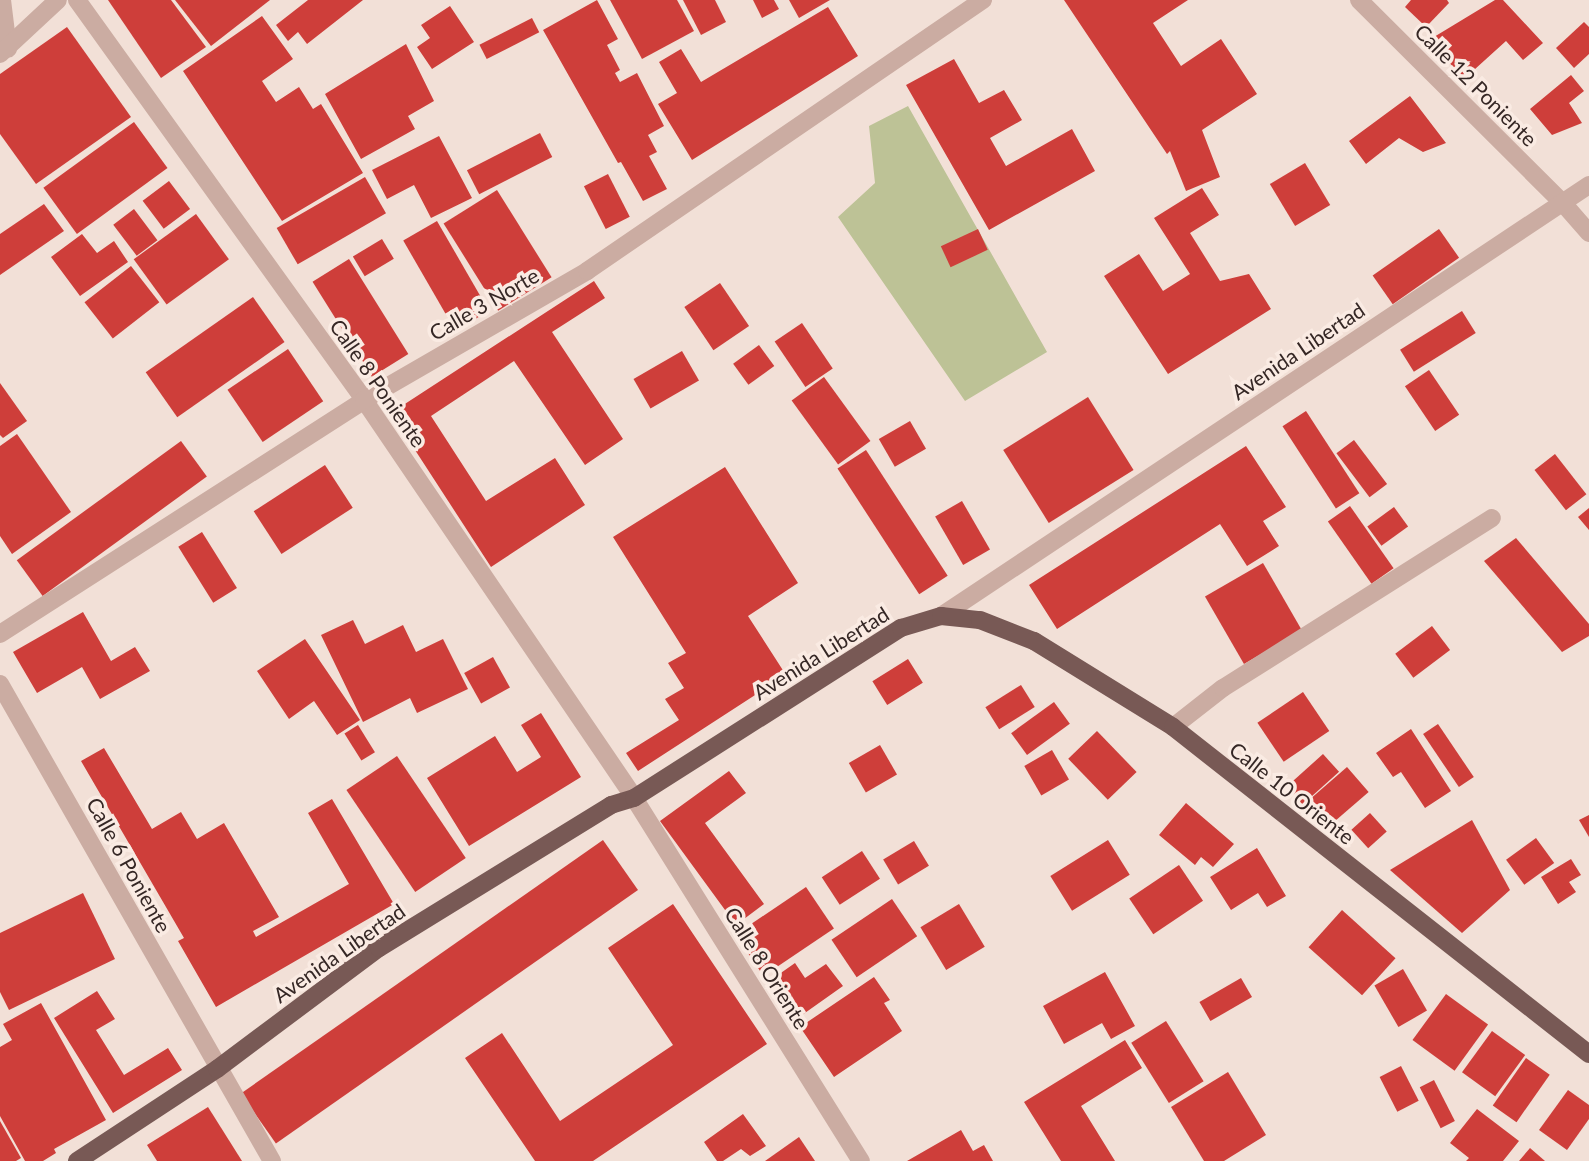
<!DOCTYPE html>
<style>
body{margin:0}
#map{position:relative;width:1589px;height:1161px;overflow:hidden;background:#f2e0d7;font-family:Lato,sans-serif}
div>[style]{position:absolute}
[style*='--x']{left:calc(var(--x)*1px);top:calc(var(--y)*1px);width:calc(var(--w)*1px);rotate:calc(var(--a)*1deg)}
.green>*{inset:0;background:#bdc296}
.building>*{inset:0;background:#ce3e3a;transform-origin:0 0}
.minor>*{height:18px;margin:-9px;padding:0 9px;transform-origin:9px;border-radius:9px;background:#cbaca2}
.major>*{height:18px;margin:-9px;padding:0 9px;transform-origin:9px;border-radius:9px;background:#785955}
span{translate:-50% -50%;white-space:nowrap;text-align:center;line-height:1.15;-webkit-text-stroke:7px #faebe3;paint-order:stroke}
.street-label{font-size:21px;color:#352725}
</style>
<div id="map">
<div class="green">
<i style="clip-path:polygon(908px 106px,1047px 352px,965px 401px,838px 217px,875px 183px,869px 126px)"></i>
</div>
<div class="building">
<i style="clip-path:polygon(108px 0,171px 0,206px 47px,161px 78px)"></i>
<i style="clip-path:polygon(175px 0,270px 0,211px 46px)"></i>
<i style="clip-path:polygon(308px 0,363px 0,307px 44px,298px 32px,288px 41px,276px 25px)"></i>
<i style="clip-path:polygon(597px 0,618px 39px,607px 45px,620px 70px,615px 73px,620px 82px,637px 73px,664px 126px,648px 135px,657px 152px,649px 156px,667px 189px,643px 201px,621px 162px,618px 163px,543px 30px)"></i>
<i style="clip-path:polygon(610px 0,677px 0,694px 31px,642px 59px)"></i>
<i style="clip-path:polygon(683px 0,715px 0,726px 22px,701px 35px)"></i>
<i style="clip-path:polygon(753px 0,774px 0,779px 9px,762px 18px)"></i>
<i style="clip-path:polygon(789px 0,830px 0,799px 18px)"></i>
<i style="clip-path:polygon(1064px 0,1188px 0,1153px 23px,1181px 66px,1221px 39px,1257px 94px,1202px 130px,1220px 177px,1186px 191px,1170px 151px,1167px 154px)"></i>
<i style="clip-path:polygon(1411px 0,1447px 0,1449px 3px,1426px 27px,1405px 7px)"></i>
<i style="clip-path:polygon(1495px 0,1503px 0,1543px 43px,1523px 60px,1506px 41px,1464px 79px,1429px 40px)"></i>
<i style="clip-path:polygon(450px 6px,474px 42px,432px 69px,417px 47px,430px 38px,421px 25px)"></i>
<i style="clip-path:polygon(828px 7px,858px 56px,692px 160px,658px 104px,677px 93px,659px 62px,681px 49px,701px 82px)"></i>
<i style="clip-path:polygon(262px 16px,293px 59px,262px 81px,276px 102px,299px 87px,313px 109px,321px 104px,363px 173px,282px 221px,183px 71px)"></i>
<i style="left:532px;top:18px;width:16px;height:59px;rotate:63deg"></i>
<i style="clip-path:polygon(1584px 22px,1589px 27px,1589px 54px,1574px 68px,1556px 48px)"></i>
<i style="clip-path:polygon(67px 27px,131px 117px,36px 184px,0 134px,0 74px)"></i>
<i style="clip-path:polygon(406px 44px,434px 101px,408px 116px,415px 129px,361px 159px,325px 94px)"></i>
<i style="clip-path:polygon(954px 59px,979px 103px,1004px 90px,1022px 120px,990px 138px,1006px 166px,1072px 129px,1095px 171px,989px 230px,906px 85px)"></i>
<i style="clip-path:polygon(1571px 75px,1584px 91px,1569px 103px,1582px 123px,1552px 135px,1530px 109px)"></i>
<i style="clip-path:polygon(1410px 96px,1446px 143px,1423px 152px,1399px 138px,1366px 164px,1349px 141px)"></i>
<i style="left:134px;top:122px;width:57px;height:112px;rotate:54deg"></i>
<i style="left:540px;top:133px;width:27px;height:82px;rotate:63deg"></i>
<i style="clip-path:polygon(439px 136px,472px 198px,431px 218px,414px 185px,387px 199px,372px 170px)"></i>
<i style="left:1305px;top:163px;width:49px;height:41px;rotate:59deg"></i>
<i style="left:608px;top:174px;width:48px;height:27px;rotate:63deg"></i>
<i style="left:365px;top:177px;width:42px;height:102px;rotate:60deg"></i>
<i style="left:169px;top:181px;width:35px;height:33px;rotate:53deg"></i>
<i style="clip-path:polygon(1202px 188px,1219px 215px,1190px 233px,1220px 281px,1249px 274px,1271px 309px,1168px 374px,1104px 276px,1139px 254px,1163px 291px,1190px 274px,1154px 218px)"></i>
<i style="left:497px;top:190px;width:103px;height:63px;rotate:58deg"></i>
<i style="clip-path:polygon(44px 204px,64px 231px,0 275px,0 234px)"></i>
<i style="left:134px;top:209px;width:39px;height:26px;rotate:53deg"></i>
<i style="left:196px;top:214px;width:56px;height:77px;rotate:54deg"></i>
<i style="left:437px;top:221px;width:104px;height:39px;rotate:60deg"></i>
<i style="left:978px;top:229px;width:23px;height:41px;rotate:65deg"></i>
<i style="left:1439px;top:229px;width:35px;height:81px;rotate:55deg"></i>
<i style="clip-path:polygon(82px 234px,97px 253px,114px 241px,128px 262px,80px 296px,51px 257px)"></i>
<i style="left:382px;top:239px;width:23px;height:34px;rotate:59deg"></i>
<i style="left:349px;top:259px;width:112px;height:43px;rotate:58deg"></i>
<i style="left:131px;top:266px;width:46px;height:59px;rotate:52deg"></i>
<i style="clip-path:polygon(594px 281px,605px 298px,552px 332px,623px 439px,585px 465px,514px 361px,431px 416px,486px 501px,555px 458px,585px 505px,491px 567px,391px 413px)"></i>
<i style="left:720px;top:283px;width:52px;height:43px;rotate:56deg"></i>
<i style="left:253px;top:297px;width:55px;height:131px;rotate:55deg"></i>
<i style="left:1462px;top:311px;width:26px;height:73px;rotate:58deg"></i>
<i style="left:802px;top:323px;width:55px;height:33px;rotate:56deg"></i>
<i style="left:759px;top:345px;width:26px;height:32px;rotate:54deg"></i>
<i style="left:288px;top:349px;width:63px;height:73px;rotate:56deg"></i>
<i style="left:682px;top:351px;width:34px;height:56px;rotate:60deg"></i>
<i style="left:1429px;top:370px;width:54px;height:29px;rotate:56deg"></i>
<i style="left:824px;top:377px;width:79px;height:40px;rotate:54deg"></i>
<i style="clip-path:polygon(0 383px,27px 421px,3px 438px,0 435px)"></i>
<i style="left:1088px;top:397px;width:86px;height:100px;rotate:58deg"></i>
<i style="left:1306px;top:411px;width:98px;height:28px;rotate:57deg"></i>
<i style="left:910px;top:421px;width:32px;height:36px;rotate:60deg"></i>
<i style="clip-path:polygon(17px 434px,71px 512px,12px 554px,0 536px,0 446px)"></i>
<i style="left:1354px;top:440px;width:55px;height:22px;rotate:53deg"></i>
<i style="left:181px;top:441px;width:44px;height:203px;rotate:54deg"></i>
<i style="clip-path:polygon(1246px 446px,1286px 507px,1263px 521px,1279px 546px,1247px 566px,1220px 524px,1057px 629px,1029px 585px)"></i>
<i style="left:866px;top:450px;width:150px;height:34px;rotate:57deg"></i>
<i style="left:1555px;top:454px;width:51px;height:26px;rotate:52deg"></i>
<i style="left:325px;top:465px;width:51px;height:85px;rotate:57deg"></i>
<i style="clip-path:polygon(725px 467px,798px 583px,748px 616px,786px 675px,638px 771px,626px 753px,679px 720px,665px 699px,684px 688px,668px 663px,686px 653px,613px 537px)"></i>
<i style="left:962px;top:501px;width:56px;height:31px;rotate:60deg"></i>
<i style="left:1350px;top:506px;width:76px;height:27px;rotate:55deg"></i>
<i style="left:1394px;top:507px;width:24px;height:33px;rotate:54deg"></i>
<i style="clip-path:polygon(1589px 508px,1589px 530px,1578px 517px)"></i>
<i style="left:202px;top:532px;width:66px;height:28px;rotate:58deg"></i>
<i style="clip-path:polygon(1516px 538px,1589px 624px,1589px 636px,1562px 652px,1484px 561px)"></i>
<i style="left:1263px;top:563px;width:78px;height:67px;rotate:60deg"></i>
<i style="clip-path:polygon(83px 612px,111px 661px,135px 647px,150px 671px,100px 699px,82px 667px,37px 693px,13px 652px)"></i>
<i style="clip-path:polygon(353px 620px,365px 644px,403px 625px,416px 652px,443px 639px,468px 689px,417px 713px,410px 698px,363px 722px,321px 635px)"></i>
<i style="left:1432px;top:626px;width:30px;height:46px;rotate:53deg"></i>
<i style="clip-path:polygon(305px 639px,360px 720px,337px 735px,314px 701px,289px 719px,257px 671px)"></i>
<i style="left:493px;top:657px;width:35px;height:33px;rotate:61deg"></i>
<i style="left:908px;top:659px;width:28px;height:42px;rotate:58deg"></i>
<i style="left:1021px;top:685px;width:26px;height:42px;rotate:58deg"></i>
<i style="left:1303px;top:692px;width:47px;height:55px;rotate:56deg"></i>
<i style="left:1054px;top:702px;width:27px;height:53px;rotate:54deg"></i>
<i style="clip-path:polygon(541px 713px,581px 777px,469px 846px,427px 778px,495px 736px,517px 772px,541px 757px,521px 725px)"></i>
<i style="left:1438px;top:724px;width:64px;height:18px;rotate:56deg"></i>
<i style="left:358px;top:725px;width:32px;height:16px;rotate:58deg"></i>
<i style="clip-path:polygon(1411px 729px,1451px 791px,1425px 808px,1401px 772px,1393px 777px,1376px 753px)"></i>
<i style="left:1097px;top:731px;width:57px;height:40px;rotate:46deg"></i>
<i style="left:880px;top:745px;width:34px;height:36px;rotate:60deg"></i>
<i style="clip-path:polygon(104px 748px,152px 829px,181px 812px,197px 839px,224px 823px,279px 917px,253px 931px,256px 937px,349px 884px,308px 813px,332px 799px,394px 904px,216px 1007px,178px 941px,184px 938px,81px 761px)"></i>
<i style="left:1052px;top:750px;width:34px;height:32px;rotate:60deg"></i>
<i style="left:1323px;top:754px;width:24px;height:49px;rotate:48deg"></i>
<i style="left:397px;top:756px;width:123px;height:61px;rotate:56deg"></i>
<i style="left:1347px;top:767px;width:33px;height:51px;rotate:49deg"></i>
<i style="clip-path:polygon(729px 771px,746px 793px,705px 823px,764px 904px,736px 925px,660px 821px)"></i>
<i style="clip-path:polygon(1186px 803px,1234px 844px,1213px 867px,1201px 857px,1195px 865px,1159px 835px)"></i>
<i style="left:1370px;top:813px;width:25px;height:25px;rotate:48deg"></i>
<i style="clip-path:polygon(1589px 815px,1589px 837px,1579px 820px)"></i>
<i style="clip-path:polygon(1472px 820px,1510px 890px,1462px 933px,1390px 870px)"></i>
<i style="left:1536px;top:838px;width:31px;height:37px;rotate:54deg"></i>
<i style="left:603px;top:840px;width:61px;height:442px;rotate:55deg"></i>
<i style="left:1108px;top:840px;width:41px;height:68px;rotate:58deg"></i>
<i style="left:914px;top:841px;width:29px;height:36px;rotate:59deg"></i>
<i style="clip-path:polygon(1257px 848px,1286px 896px,1267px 907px,1258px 893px,1231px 910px,1210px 877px)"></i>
<i style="left:862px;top:851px;width:33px;height:48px;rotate:57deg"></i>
<i style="clip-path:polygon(1571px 859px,1581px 875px,1569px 882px,1576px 892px,1558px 904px,1541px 877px)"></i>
<i style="left:1179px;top:865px;width:43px;height:60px;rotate:56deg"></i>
<i style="left:806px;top:887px;width:50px;height:85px;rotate:56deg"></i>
<i style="clip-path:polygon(83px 893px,115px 959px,9px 1010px,0 992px,0 933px)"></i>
<i style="left:892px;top:899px;width:45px;height:73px;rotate:56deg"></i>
<i style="clip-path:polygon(673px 904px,767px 1044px,593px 1161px,535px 1161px,465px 1058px,502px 1033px,560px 1121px,673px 1045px,608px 948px)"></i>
<i style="left:959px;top:904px;width:50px;height:45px;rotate:59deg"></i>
<i style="left:1342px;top:910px;width:72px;height:50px;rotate:42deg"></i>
<i style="clip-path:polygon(795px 963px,805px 978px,826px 964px,843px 986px,795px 1020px,768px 982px)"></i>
<i style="left:1403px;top:969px;width:48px;height:33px;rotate:60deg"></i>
<i style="clip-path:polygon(1105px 972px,1135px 1026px,1111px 1039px,1102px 1023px,1064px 1044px,1043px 1006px)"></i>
<i style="clip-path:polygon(874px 977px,890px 1000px,884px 1003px,902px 1031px,834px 1077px,800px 1027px)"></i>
<i style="left:1241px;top:978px;width:22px;height:48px;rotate:60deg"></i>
<i style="clip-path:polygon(97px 991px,115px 1019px,96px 1030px,124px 1075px,168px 1048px,182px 1070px,113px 1113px,54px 1018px)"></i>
<i style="left:1446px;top:994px;width:52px;height:57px;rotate:36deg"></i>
<i style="clip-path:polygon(41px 1003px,106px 1120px,54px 1149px,56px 1153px,43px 1161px,25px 1161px,0 1116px,0 1047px,12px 1040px,3px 1024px)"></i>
<i style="left:1166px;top:1021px;width:71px;height:41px;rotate:58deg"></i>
<i style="left:1492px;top:1031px;width:41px;height:51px;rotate:36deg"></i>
<i style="clip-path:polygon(1125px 1040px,1142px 1068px,1081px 1106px,1115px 1161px,1061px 1161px,1024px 1102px)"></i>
<i style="left:1526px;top:1058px;width:29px;height:58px;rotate:35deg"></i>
<i style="left:1401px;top:1066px;width:39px;height:24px;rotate:63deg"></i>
<i style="clip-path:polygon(1228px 1072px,1266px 1135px,1224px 1161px,1204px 1161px,1171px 1107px)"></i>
<i style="left:1434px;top:1080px;width:46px;height:16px;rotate:63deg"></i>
<i style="clip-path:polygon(1568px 1090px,1589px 1105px,1589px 1119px,1567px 1150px,1539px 1130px)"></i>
<i style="clip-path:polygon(208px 1107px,242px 1161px,157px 1161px,147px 1145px)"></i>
<i style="clip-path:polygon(1477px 1109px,1519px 1141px,1503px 1161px,1466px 1161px,1469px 1158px,1450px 1143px)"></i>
<i style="clip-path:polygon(743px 1114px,766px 1146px,750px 1156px,741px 1149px,723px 1161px,717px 1161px,704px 1142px)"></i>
<i style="clip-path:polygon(0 1121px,21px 1158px,16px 1161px,0 1161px)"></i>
<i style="clip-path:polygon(961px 1130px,973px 1151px,984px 1145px,993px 1161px,907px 1161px)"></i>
<i style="clip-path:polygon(799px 1137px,815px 1161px,765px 1161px)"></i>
<i style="clip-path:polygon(1530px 1148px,1545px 1161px,1519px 1161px)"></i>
</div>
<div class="minor">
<i style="--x:2;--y:0;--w:49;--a:83"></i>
<i style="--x:77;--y:0;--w:492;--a:54.3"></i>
<i style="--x:364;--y:400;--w:481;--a:55.8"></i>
<i style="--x:634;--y:798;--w:428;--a:58"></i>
<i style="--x:1359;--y:0;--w:286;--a:44.9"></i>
<i style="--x:1562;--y:202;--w:41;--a:48.9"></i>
<i style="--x:0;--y:54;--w:79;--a:-43"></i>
<i style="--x:941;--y:616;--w:778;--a:-33.63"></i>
<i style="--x:0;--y:634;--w:433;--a:-32.7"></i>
<i style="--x:364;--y:400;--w:258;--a:-30"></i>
<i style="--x:587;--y:271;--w:480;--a:-34.4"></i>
<i style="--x:0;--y:684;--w:549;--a:60.31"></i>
<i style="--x:1173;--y:727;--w:63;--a:-38"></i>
<i style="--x:1223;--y:688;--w:318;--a:-32.3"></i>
</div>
<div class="major">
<i style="--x:77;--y:1161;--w:168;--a:-33.3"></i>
<i style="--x:217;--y:1069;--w:202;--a:-36.8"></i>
<i style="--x:379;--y:948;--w:273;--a:-31.6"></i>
<i style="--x:611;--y:805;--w:24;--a:-17"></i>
<i style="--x:634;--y:798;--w:317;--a:-32.5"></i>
<i style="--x:901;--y:628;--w:42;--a:-16.7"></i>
<i style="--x:941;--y:616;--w:39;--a:6"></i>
<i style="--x:980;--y:620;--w:58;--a:21.3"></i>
<i style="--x:1034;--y:641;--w:163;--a:31.7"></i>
<i style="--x:1173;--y:727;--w:529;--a:38.17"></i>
</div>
<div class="street-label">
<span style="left:1476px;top:85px;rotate:45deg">Calle 12 Poniente</span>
<span style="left:484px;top:304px;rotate:-30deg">Calle 3 Norte</span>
<span style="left:1298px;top:351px;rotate:-34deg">Avenida Libertad</span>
<span style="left:378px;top:383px;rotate:55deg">Calle 8 Poniente</span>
<span style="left:821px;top:653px;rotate:-32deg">Avenida Libertad</span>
<span style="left:1292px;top:793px;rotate:38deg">Calle 10 Oriente</span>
<span style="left:129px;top:865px;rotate:61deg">Calle 6 Poniente</span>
<span style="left:339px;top:953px;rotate:-35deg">Avenida Libertad</span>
<span style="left:767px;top:968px;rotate:58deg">Calle 8 Oriente</span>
</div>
</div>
